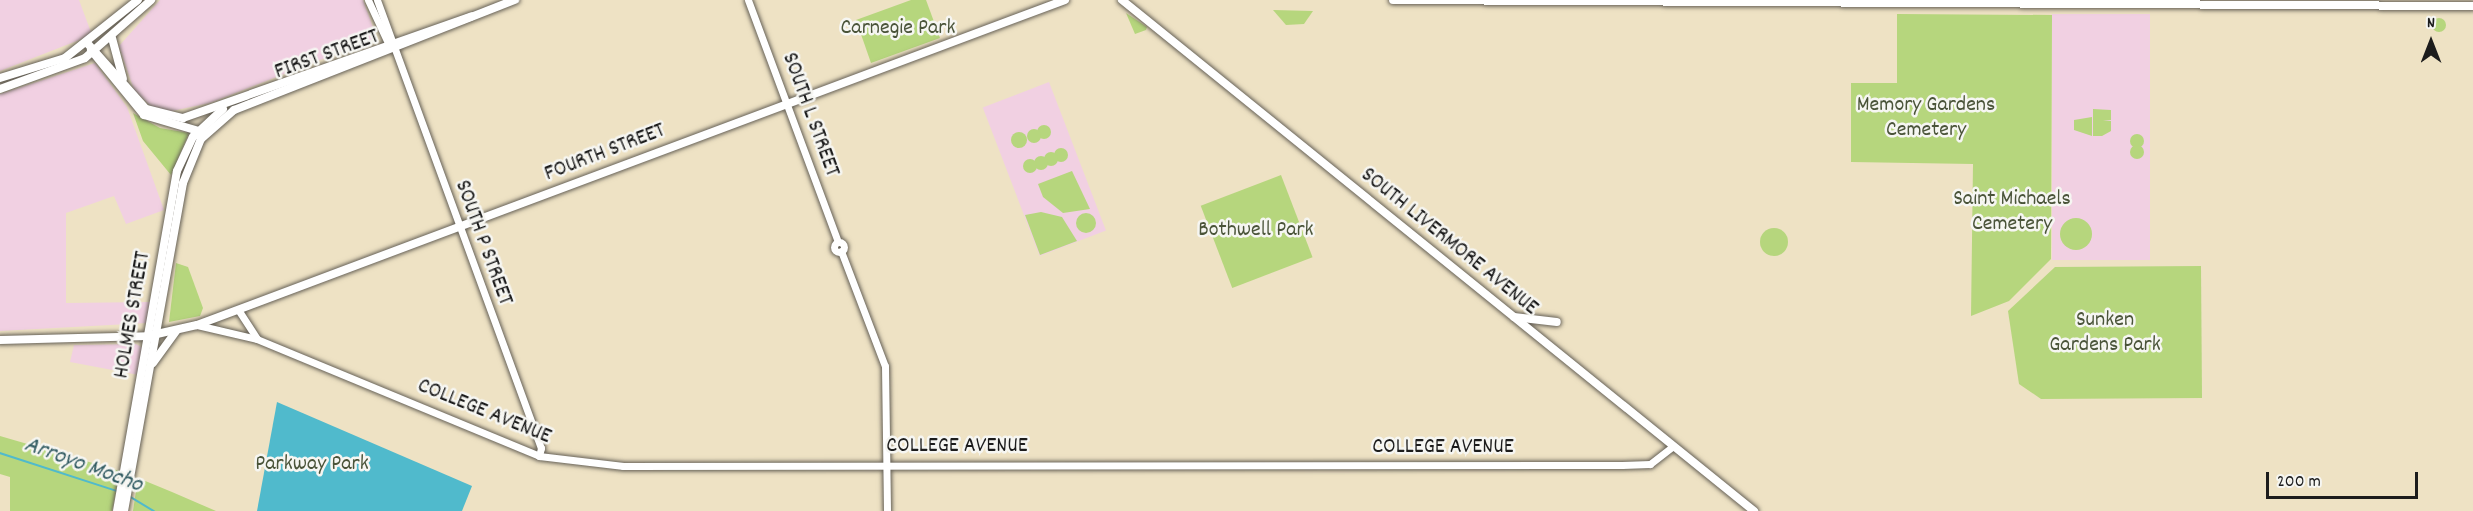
<!DOCTYPE html>
<style>
body{margin:0}
#map{position:relative;width:2473px;height:511px;overflow:hidden;background:#eee2c4;font-family:Dekko,sans-serif}
div>[style]{position:absolute}
[style*='--x']{left:calc(var(--x)*1px);top:calc(var(--y)*1px);width:calc(var(--w)*1px);rotate:calc(var(--a)*1deg)}
.built>*{inset:0;background:#f1d0e2;transform-origin:0 0}
.green>*{inset:0;background:#b6d67d;transform-origin:0 0}
.round{border-radius:50%}
.water>*{inset:0;background:#50bacc}
.stream>*{height:1.5px;margin:-0.75px;padding:0 0.75px;transform-origin:0.75px;border-radius:0.75px;background:#50bacc}
.roads{filter:drop-shadow(0 0 2px #666157) drop-shadow(0 0 2px #666157)}
.minor>*{height:7px;margin:-3.5px;padding:0 3.5px;transform-origin:3.5px;border-radius:3.5px;background:#fff}
.minor>.ring{margin:-3.5px;padding:0;box-sizing:content-box;background:none;border:7px solid #fff;border-radius:50%}
.major>*{height:8px;margin:-4px;padding:0 4px;transform-origin:4px;border-radius:4px;background:#fff}
span{translate:-50% -50%;white-space:nowrap;text-align:center;line-height:1.15;-webkit-text-stroke:5px #f6f6f2;paint-order:stroke}
.park-label{font-size:22px;color:#4a5439}
.street-label{font-size:22px;color:#1c1c1c}
.water-label{font-size:24px;color:#315b62;font-style:italic}
.north{position:absolute;left:2401px;top:12px;width:60px;height:60px;-webkit-text-stroke:4px #f6f6f2;paint-order:stroke;rotate:0deg;font-size:16px;font-weight:700;line-height:24px;text-align:center;color:#1c1c1c}
.north::after{content:'';display:block;margin:auto;width:21px;height:27px;background:#1c1c1c;clip-path:polygon(50% 0,100% 100%,50% 72%,0 100%)}
.scale{position:absolute;left:2266px;top:472px;width:152px;height:27px;box-sizing:border-box;border:3px solid #1c1c1c;border-top:0;padding-left:8px;font-size:18px;line-height:21px;white-space:nowrap;color:#1c1c1c;-webkit-text-stroke:4px #f6f6f2;paint-order:stroke}
</style>
<div id="map">
<div class="built">
<i style="clip-path:polygon(0 0,79px 0,92px 35px,0 71px)"></i>
<i style="clip-path:polygon(160px 0,363px 0,377px 38px,210px 103px,167px 112px,153px 108px,134px 90px,119px 46px)"></i>
<i style="left:2150px;top:14px;width:246px;height:98px;rotate:90deg"></i>
<i style="clip-path:polygon(95px 63px,127px 107px,164px 210px,126px 224px,114px 196px,66px 213px,66px 303px,150px 302px,147px 323px,0 331px,0 94px)"></i>
<i style="left:1049px;top:82px;width:159px;height:71px;rotate:69deg"></i>
<i style="clip-path:polygon(136px 344px,143px 348px,139px 375px,70px 362px,74px 345px)"></i>
</div>
<div class="green">
<i style="clip-path:polygon(911px 0,926px 0,940px 38px,871px 63px,856px 20px)"></i>
<i style="clip-path:polygon(1273px 10px,1313px 11px,1304px 24px,1286px 25px)"></i>
<i style="clip-path:polygon(1126px 13px,1147px 27px,1146px 30px,1135px 34px)"></i>
<i style="clip-path:polygon(1897px 14px,2052px 15px,2051px 259px,2009px 301px,1971px 316px,1973px 164px,1851px 162px,1851px 83px,1897px 83px)"></i>
<i class="round" style="left:2432px;top:18px;width:14px;height:14px"></i>
<i style="clip-path:polygon(2093px 109px,2111px 110px,2111px 120px,2103px 120px,2111px 121px,2111px 131px,2102px 136px,2093px 136px)"></i>
<i style="clip-path:polygon(133px 113px,160px 128px,189px 133px,171px 175px,143px 141px)"></i>
<i style="clip-path:polygon(2092px 117px,2092px 136px,2074px 130px,2074px 120px)"></i>
<i class="round" style="left:1037px;top:125px;width:14px;height:14px"></i>
<i class="round" style="left:1027px;top:129px;width:14px;height:14px"></i>
<i class="round" style="left:1011px;top:132px;width:16px;height:16px"></i>
<i class="round" style="left:2130px;top:134px;width:14px;height:14px"></i>
<i class="round" style="left:2130px;top:145px;width:14px;height:14px"></i>
<i class="round" style="left:1054px;top:148px;width:14px;height:14px"></i>
<i class="round" style="left:1044px;top:152px;width:14px;height:14px"></i>
<i class="round" style="left:1034px;top:156px;width:14px;height:14px"></i>
<i class="round" style="left:1023px;top:159px;width:14px;height:14px"></i>
<i style="clip-path:polygon(1072px 171px,1090px 209px,1063px 213px,1043px 197px,1038px 184px)"></i>
<i style="left:1281px;top:175px;width:88px;height:86px;rotate:69deg"></i>
<i style="clip-path:polygon(1041px 212px,1062px 217px,1077px 241px,1040px 255px,1025px 215px)"></i>
<i class="round" style="left:1076px;top:213px;width:20px;height:20px"></i>
<i class="round" style="left:2060px;top:218px;width:32px;height:32px"></i>
<i class="round" style="left:1760px;top:228px;width:28px;height:28px"></i>
<i style="clip-path:polygon(176px 263px,188px 267px,203px 308px,200px 316px,169px 322px)"></i>
<i style="clip-path:polygon(2201px 266px,2202px 398px,2041px 399px,2019px 384px,2008px 311px,2055px 267px)"></i>
<i style="clip-path:polygon(0 436px,120px 471px,112px 511px,10px 511px,10px 477px,0 474px)"></i>
<i style="clip-path:polygon(138px 478px,172px 492px,216px 511px,133px 511px)"></i>
</div>
<div class="water">
<i style="clip-path:polygon(277px 402px,472px 486px,462px 511px,257px 511px)"></i>
</div>
<div class="stream">
<i style="--x:0;--y:453;--w:123;--a:18"></i>
<i style="--x:129;--y:496;--w:29;--a:31"></i>
</div>
<div class="roads">
<div class="minor">
<i style="--x:368;--y:0;--w:47;--a:65.1"></i>
<i style="--x:377;--y:0;--w:477;--a:69.9"></i>
<i style="--x:541;--y:448;--w:8;--a:104"></i>
<i style="--x:748;--y:0;--w:258;--a:69.6"></i>
<i class="ring" style="left:834px;top:242px;width:3px;height:3px"></i>
<i style="--x:841;--y:251;--w:123;--a:69.1"></i>
<i style="--x:885;--y:366;--w:145;--a:89.2"></i>
<i style="--x:239;--y:311;--w:33;--a:57"></i>
<i style="--x:197;--y:325;--w:62;--a:13.1"></i>
<i style="--x:257;--y:339;--w:305;--a:22.5"></i>
<i style="--x:539;--y:456;--w:85;--a:6.8"></i>
<i style="--x:623;--y:466;--w:999;--a:-0.06"></i>
<i style="--x:1622;--y:465;--w:28;--a:-2"></i>
<i style="--x:1650;--y:464;--w:29;--a:-38"></i>
</div>
<div class="major">
<i style="--x:1122;--y:0;--w:813;--a:38.96"></i>
<i style="--x:1393;--y:0;--w:1080;--a:0.32"></i>
<i style="--x:112;--y:38;--w:42;--a:75"></i>
<i style="--x:88;--y:44;--w:87;--a:48.3"></i>
<i style="--x:146;--y:109;--w:38;--a:14"></i>
<i style="--x:183;--y:118;--w:306;--a:-19.4"></i>
<i style="--x:91;--y:50;--w:84;--a:50.8"></i>
<i style="--x:144;--y:115;--w:60;--a:16.3"></i>
<i style="--x:0;--y:78;--w:68;--a:-17.1"></i>
<i style="--x:65;--y:58;--w:93;--a:-38.5"></i>
<i style="--x:0;--y:89;--w:90;--a:-20"></i>
<i style="--x:85;--y:58;--w:88;--a:-41.3"></i>
<i style="--x:1514;--y:317;--w:43;--a:6.6"></i>
<i style="--x:0;--y:340;--w:148;--a:-1.5"></i>
<i style="--x:148;--y:336;--w:50;--a:-12.7"></i>
<i style="--x:197;--y:325;--w:927;--a:-20.53"></i>
<i style="--x:153;--y:363;--w:39;--a:-54"></i>
<i style="--x:117;--y:511;--w:345;--a:-80"></i>
<i style="--x:177;--y:171;--w:38;--a:-65"></i>
<i style="--x:193;--y:137;--w:41;--a:-43"></i>
<i style="--x:124;--y:511;--w:333;--a:-79.8"></i>
<i style="--x:183;--y:183;--w:48;--a:-67.8"></i>
<i style="--x:201;--y:139;--w:44;--a:-41.3"></i>
<i style="--x:234;--y:110;--w:302;--a:-21.4"></i>
</div>
</div>
<div class="park-label">
<span style="left:898px;top:29px">Carnegie Park</span>
<span style="left:1926px;top:118px">Memory Gardens<br>Cemetery</span>
<span style="left:2012px;top:212px">Saint Michaels<br>Cemetery</span>
<span style="left:1256px;top:231px">Bothwell Park</span>
<span style="left:2105px;top:333px">Sunken<br>Gardens Park</span>
<span style="left:312px;top:465px">Parkway Park</span>
</div>
<div class="street-label">
<span style="left:327px;top:55px;rotate:-20deg">FIRST STREET</span>
<span style="left:810px;top:115px;rotate:70deg">SOUTH L STREET</span>
<span style="left:605px;top:153px;rotate:-21deg">FOURTH STREET</span>
<span style="left:1449px;top:242px;rotate:39deg">SOUTH LIVERMORE AVENUE</span>
<span style="left:483px;top:243px;rotate:70deg">SOUTH P STREET</span>
<span style="left:133px;top:315px;rotate:-80deg">HOLMES STREET</span>
<span style="left:484px;top:412px;rotate:22deg">COLLEGE AVENUE</span>
<span style="left:957px;top:447px">COLLEGE AVENUE</span>
<span style="left:1443px;top:448px">COLLEGE AVENUE</span>
</div>
<div class="water-label">
<span style="left:83px;top:466px;rotate:20deg">Arroyo Mocho</span>
</div>
<div class="north">N</div>
<div class="scale">200 m</div>
</div>
